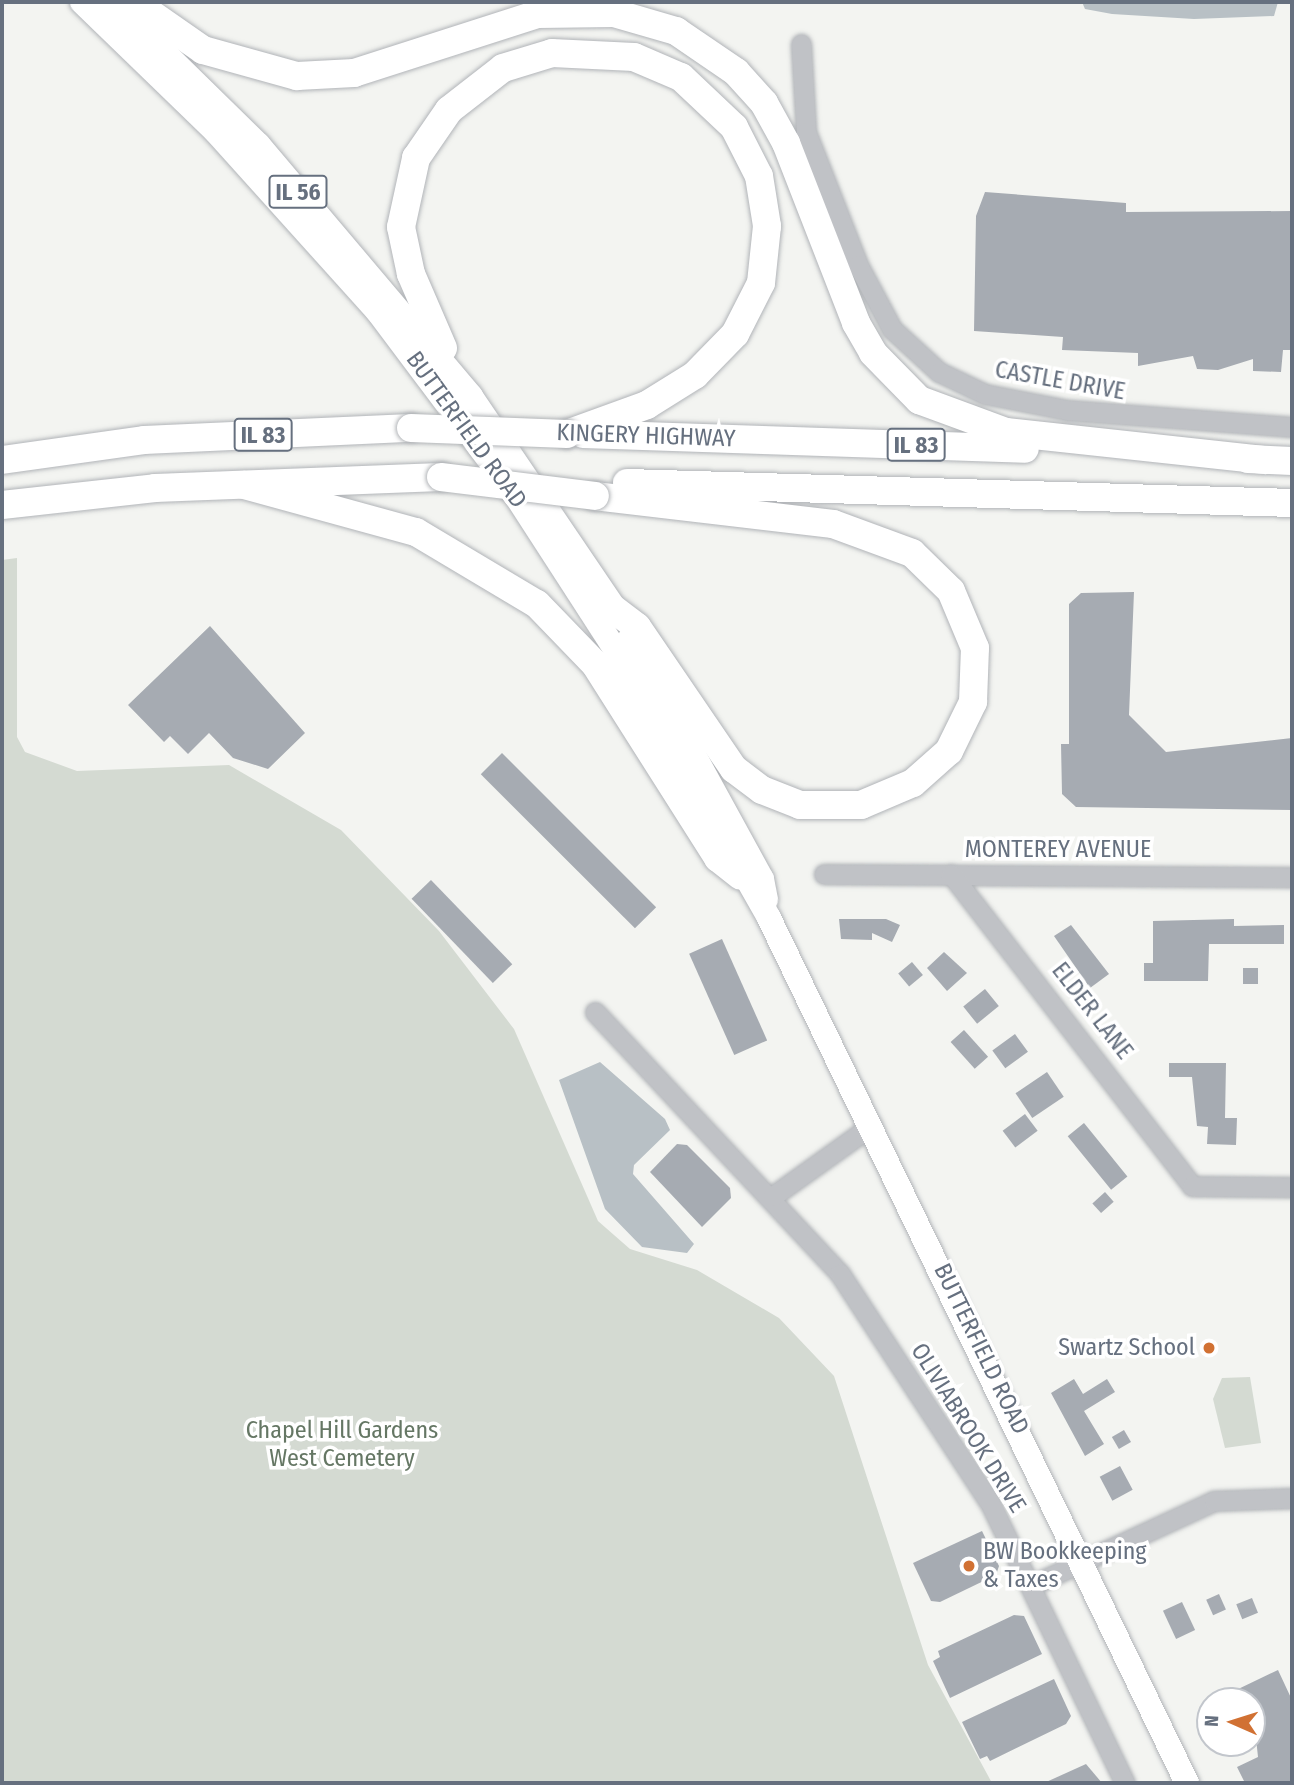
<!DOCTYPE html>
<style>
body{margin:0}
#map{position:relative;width:1294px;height:1785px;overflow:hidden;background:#f3f4f1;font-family:"Fira Sans Condensed",sans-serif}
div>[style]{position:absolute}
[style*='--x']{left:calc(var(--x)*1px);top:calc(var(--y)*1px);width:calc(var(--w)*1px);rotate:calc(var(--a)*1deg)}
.green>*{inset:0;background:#d4dad2}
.water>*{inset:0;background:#b8c0c5}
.building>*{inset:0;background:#a6abb2;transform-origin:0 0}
.roads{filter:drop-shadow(0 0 2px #b1b4b8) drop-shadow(0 0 2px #b1b4b8)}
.minor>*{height:19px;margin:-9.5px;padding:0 9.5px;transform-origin:9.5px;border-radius:9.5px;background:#c0c2c6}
.major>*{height:24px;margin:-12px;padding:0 12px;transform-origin:12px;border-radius:12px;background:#fff}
.highway>*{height:28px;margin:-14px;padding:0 14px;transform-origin:14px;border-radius:14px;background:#fff}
.bridges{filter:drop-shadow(0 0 2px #b2b5b8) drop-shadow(0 0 2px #b2b5b8)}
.highway-bridge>*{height:28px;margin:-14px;padding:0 14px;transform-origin:14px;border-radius:14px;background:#fff}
.dots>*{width:19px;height:19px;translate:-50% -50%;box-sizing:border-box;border:4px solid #fff;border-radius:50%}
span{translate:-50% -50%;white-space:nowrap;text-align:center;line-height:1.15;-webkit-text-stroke:7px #fff;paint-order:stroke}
.shield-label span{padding:2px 5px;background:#fff;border:2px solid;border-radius:5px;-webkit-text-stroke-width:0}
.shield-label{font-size:23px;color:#66707f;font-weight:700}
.street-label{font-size:24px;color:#66707f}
.poi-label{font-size:24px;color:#66707f}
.right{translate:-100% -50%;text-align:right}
.left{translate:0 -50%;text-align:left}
.park-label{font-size:24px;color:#657764}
.frame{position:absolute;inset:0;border:4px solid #66707f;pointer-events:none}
.north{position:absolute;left:1196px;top:1687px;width:70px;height:70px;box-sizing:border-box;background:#fff;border:2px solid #c2c6cc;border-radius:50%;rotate:273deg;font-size:19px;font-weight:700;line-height:28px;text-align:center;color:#66707f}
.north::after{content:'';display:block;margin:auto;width:24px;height:32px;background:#d17133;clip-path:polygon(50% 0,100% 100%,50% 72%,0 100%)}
</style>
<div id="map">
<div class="green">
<i style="clip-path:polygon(17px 558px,17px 737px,25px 752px,77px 771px,229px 765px,341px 830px,439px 931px,514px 1029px,598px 1221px,630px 1249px,697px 1270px,779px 1318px,834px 1376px,928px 1665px,992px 1783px,2px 1783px,2px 560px)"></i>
<i style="clip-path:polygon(1250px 1377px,1261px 1443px,1225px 1448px,1213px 1399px,1222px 1378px)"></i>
</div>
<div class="water">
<i style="clip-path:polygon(1082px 2px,1278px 2px,1274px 16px,1194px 19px,1112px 14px,1085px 9px)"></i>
<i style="clip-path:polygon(600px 1062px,665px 1119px,670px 1130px,634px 1165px,633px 1174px,694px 1244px,687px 1253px,642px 1247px,605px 1209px,559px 1080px)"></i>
</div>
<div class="building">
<i style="clip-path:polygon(985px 192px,1126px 203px,1126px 212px,1292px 211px,1292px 350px,1283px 350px,1281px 372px,1253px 371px,1253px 359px,1218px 370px,1197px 369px,1193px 356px,1138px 366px,1138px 353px,1062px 350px,1063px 337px,974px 331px,976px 216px)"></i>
<i style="clip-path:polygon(1134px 592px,1129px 715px,1166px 752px,1292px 738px,1292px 810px,1076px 807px,1062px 794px,1061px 744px,1069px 744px,1069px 604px,1081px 593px)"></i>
<i style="clip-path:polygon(210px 626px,305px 733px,268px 769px,233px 758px,209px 733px,188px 754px,170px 736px,164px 742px,128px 705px)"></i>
<i style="left:502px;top:753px;width:218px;height:30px;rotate:45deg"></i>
<i style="left:431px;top:880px;width:117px;height:27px;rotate:46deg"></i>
<i style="clip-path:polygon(839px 919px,886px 919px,900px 925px,892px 942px,872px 933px,872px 940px,841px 939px)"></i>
<i style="clip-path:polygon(1234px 919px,1234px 926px,1284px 925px,1284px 944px,1209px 944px,1208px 981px,1144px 981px,1144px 963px,1153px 963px,1153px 921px)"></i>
<i style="clip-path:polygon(1071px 925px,1109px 974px,1090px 988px,1054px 936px)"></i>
<i style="left:722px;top:939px;width:111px;height:36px;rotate:66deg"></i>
<i style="clip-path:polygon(944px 952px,967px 973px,947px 991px,927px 968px)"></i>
<i style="left:912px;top:962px;width:17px;height:18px;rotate:50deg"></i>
<i style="left:1243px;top:968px;width:15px;height:16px"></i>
<i style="left:985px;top:989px;width:22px;height:28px;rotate:51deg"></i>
<i style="left:964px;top:1030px;width:36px;height:18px;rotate:48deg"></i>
<i style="left:1015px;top:1034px;width:22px;height:28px;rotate:54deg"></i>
<i style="clip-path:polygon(1169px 1063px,1226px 1063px,1225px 1118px,1237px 1118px,1236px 1145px,1207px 1144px,1208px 1127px,1197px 1126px,1192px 1077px,1169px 1077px)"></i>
<i style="left:1047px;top:1072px;width:30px;height:38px;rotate:56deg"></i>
<i style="left:1025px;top:1114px;width:21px;height:28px;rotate:53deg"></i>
<i style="left:1084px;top:1123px;width:69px;height:21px;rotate:51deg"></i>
<i style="clip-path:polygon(677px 1144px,687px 1145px,730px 1188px,731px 1198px,702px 1227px,650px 1172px)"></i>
<i style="left:1105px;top:1192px;width:13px;height:17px;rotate:48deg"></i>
<i style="clip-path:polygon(1074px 1379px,1083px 1394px,1107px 1379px,1115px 1392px,1084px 1411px,1104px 1444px,1085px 1456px,1051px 1393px)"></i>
<i style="left:1124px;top:1430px;width:14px;height:14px;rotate:60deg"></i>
<i style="left:1120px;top:1466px;width:27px;height:23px;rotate:62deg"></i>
<i style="clip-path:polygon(982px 1531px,999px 1566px,996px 1575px,940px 1602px,931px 1601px,913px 1563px)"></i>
<i style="left:1219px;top:1594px;width:17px;height:14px;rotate:66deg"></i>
<i style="left:1252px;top:1598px;width:16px;height:17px;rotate:68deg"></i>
<i style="left:1182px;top:1602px;width:31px;height:21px;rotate:65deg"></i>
<i style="clip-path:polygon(1014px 1615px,1024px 1616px,1042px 1654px,950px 1698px,933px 1661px,940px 1657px,938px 1651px)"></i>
<i style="clip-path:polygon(1278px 1670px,1292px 1700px,1292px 1783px,1245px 1783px,1237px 1767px,1258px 1757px,1252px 1701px,1236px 1701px,1232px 1692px)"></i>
<i style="clip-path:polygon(1054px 1679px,1071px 1716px,1066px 1724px,990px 1761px,987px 1756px,980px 1759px,962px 1722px)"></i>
<i style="clip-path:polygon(1086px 1764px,1102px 1783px,1044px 1783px)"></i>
</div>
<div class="roads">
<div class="minor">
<i style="--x:801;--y:44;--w:88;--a:86.7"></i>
<i style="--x:806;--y:132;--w:143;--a:68.6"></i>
<i style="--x:858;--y:265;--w:72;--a:62"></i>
<i style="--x:892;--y:329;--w:64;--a:42.5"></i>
<i style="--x:939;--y:372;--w:51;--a:25.6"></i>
<i style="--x:985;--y:394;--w:84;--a:11"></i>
<i style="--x:1067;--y:410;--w:226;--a:4.3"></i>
<i style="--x:824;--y:874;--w:468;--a:0.4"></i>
<i style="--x:951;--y:874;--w:394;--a:52.3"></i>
<i style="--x:1192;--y:1186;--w:100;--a:0.6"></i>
<i style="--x:595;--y:1012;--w:359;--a:46.9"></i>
<i style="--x:840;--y:1274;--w:274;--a:56.8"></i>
<i style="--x:990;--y:1503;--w:311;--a:64.3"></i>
<i style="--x:773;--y:1196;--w:122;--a:-35.6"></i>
<i style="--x:1032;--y:1585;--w:200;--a:-24.8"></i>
<i style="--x:1214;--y:1501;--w:78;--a:-2.2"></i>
</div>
<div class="major">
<i style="--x:82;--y:2;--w:187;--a:44.1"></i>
<i style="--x:216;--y:132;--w:242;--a:48"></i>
<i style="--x:378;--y:312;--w:230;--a:53.1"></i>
<i style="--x:516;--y:496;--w:202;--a:57.1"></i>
<i style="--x:626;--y:666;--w:290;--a:60.4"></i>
<i style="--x:769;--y:918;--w:961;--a:64.21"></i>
<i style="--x:630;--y:638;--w:275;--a:61.3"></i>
<i style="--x:762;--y:879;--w:21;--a:79"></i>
</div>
<div class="highway">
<i style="--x:110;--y:2;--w:206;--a:44.4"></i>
<i style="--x:257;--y:146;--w:329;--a:49.8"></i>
<i style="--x:469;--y:397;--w:255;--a:55.9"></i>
<i style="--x:612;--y:608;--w:31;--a:37"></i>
<i style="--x:637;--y:627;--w:172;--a:55.7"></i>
<i style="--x:734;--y:769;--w:35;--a:37"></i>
<i style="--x:762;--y:790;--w:41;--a:21.5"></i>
<i style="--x:800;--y:805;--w:61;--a:0"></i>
<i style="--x:861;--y:805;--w:56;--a:-22.9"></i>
<i style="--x:913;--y:783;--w:48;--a:-41.6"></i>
<i style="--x:949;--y:751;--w:55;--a:-63.9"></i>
<i style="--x:973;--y:702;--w:54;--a:-87.9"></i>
<i style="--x:975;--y:648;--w:62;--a:-112.8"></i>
<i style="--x:951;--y:591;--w:54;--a:-135.7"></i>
<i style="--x:912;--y:553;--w:84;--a:-159.8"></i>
<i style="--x:833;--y:524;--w:240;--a:-173.3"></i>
<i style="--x:134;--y:2;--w:84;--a:34.8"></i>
<i style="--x:203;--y:50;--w:98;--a:15.5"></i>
<i style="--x:297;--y:76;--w:57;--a:-3"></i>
<i style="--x:354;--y:73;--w:193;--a:-17.8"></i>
<i style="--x:538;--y:14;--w:76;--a:-0.8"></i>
<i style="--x:614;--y:13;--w:65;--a:16.2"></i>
<i style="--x:676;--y:31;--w:73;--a:34.3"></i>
<i style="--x:736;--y:72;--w:42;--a:47.9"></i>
<i style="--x:764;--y:103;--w:46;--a:61.2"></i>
<i style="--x:786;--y:143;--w:193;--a:68.7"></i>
<i style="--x:856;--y:323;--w:34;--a:60"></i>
<i style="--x:873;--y:353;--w:66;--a:45.6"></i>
<i style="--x:919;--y:400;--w:93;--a:20.2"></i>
<i style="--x:1006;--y:432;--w:261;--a:6.2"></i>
<i style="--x:443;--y:348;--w:81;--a:-113.4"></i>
<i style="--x:411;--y:274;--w:48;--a:-102"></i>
<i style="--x:401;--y:227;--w:71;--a:-77.7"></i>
<i style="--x:416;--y:158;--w:58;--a:-55.5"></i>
<i style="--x:449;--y:110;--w:68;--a:-37.9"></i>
<i style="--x:503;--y:68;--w:51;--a:-17"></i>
<i style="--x:552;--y:53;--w:82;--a:2.8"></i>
<i style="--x:634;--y:57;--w:51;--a:23.1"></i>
<i style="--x:681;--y:77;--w:73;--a:43.3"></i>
<i style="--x:734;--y:127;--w:55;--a:63"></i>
<i style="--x:759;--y:176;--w:51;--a:80.9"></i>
<i style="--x:767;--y:226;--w:57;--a:96"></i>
<i style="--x:761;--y:283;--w:57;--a:117"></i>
<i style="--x:735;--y:334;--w:57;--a:134.3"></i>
<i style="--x:695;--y:375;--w:57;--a:148"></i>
<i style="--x:647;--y:405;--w:85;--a:160.1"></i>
<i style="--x:583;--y:434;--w:442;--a:1.9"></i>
<i style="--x:1248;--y:459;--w:44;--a:2.6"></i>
<i style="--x:2;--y:460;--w:143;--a:-8"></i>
<i style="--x:144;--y:440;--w:267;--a:-2.6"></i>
<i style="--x:627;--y:483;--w:665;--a:1.72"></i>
<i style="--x:244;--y:485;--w:178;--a:15.3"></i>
<i style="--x:416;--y:532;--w:141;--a:30.8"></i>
<i style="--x:537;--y:604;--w:83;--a:46"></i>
<i style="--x:595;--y:664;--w:230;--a:57.6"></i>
<i style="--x:718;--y:858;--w:29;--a:38"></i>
<i style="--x:2;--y:505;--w:154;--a:-6.3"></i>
<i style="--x:155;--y:488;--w:286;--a:-2.2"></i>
</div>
</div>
<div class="bridges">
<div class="highway-bridge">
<i style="--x:411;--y:428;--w:156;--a:2.2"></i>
<i style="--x:441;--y:477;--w:155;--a:7"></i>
</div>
</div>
<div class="dots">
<i style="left:1209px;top:1348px;background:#d17133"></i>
<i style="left:969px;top:1566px;background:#d17133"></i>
</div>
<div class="shield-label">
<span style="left:298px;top:192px">IL 56</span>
<span style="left:263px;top:435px">IL 83</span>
<span style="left:916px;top:445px">IL 83</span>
</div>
<div class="street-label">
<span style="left:1060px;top:381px;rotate:10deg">CASTLE DRIVE</span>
<span style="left:466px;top:430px;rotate:54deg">BUTTERFIELD ROAD</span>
<span style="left:646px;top:436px;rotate:2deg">KINGERY HIGHWAY</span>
<span style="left:1058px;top:850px">MONTEREY AVENUE</span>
<span style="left:1092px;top:1011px;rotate:52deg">ELDER LANE</span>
<span style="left:981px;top:1349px;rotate:64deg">BUTTERFIELD ROAD</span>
<span style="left:968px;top:1428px;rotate:58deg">OLIVIABROOK DRIVE</span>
</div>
<div class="poi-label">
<span class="right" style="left:1195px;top:1348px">Swartz School</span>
<span class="left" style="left:983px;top:1566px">BW Bookkeeping<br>&amp; Taxes</span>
</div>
<div class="park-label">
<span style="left:342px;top:1445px">Chapel Hill Gardens<br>West Cemetery</span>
</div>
<div class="frame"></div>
<div class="north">N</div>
</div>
